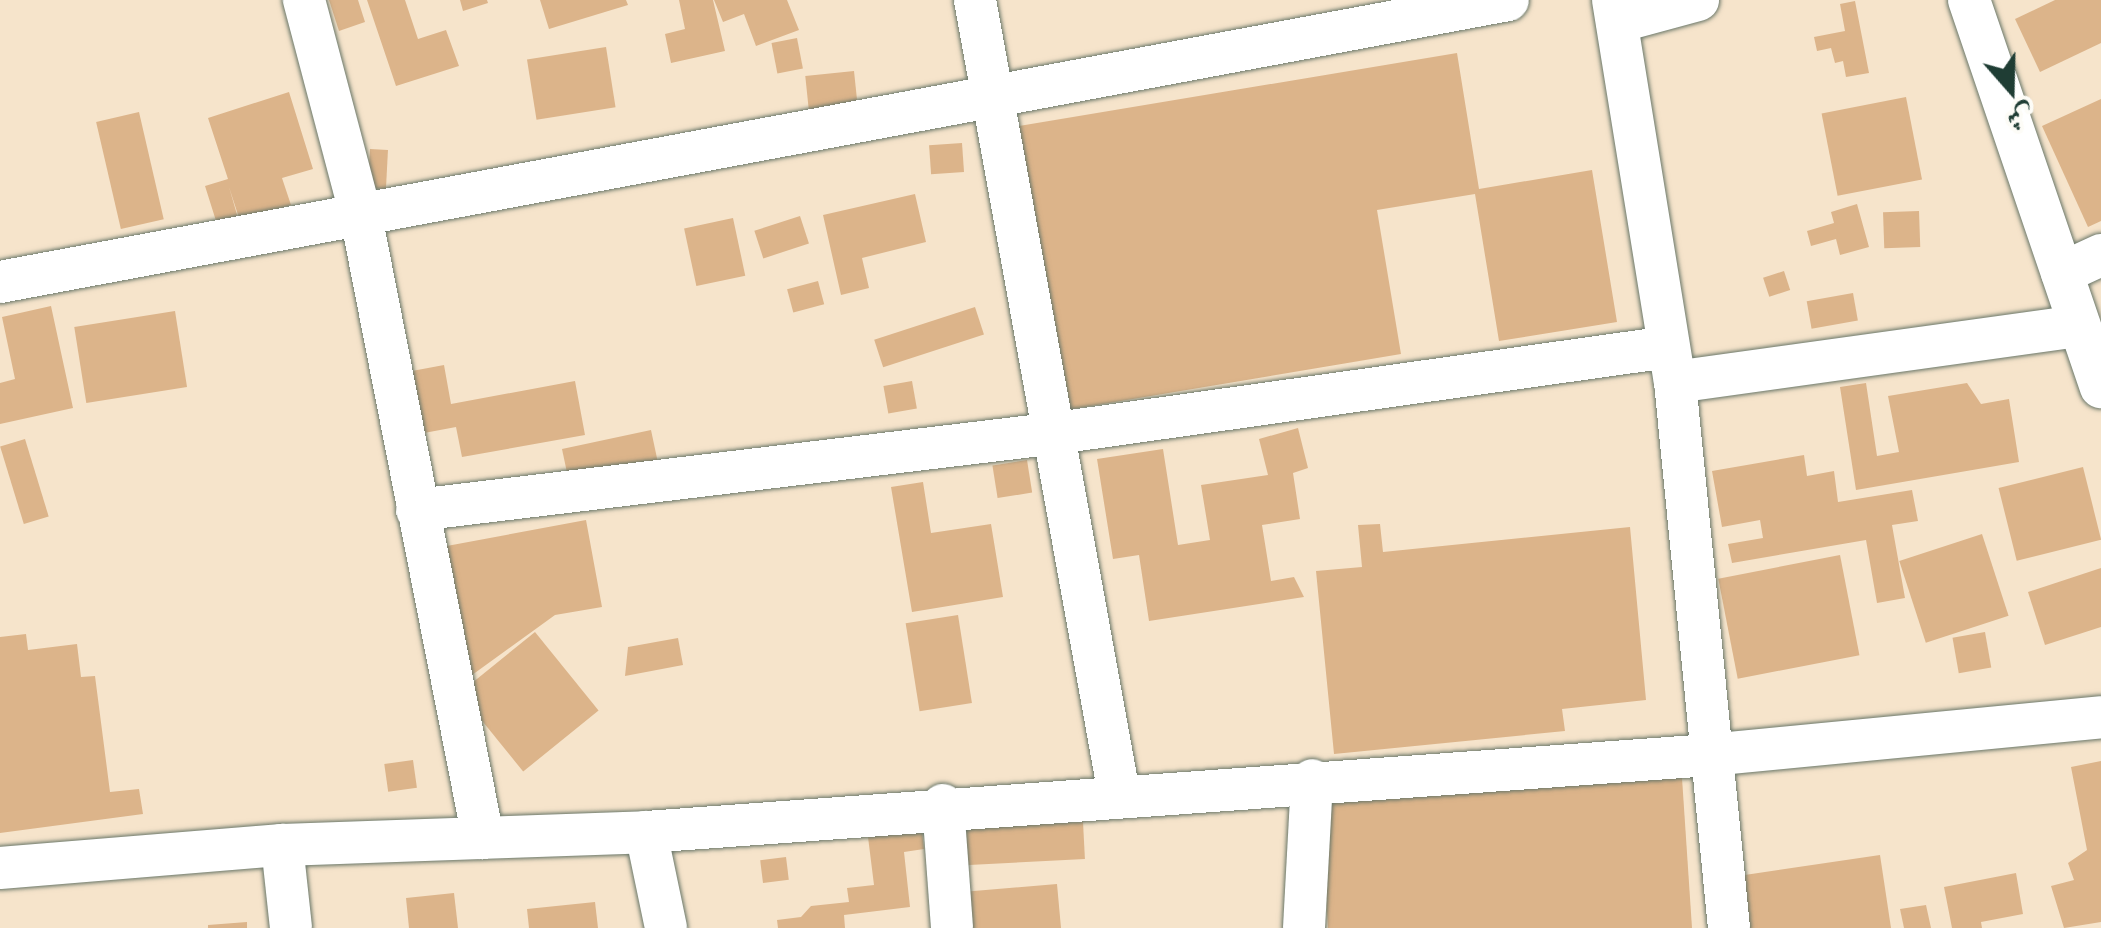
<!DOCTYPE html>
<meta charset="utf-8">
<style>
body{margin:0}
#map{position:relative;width:2101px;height:928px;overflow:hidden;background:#f6e4cb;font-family:"Libre Caslon Text",Amiri,serif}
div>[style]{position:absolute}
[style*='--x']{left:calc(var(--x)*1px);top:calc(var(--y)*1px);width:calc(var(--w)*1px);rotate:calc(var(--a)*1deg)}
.building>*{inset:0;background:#dcb48a;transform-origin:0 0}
.roads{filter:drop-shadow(0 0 2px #6a7769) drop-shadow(0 0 2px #6a7769)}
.minor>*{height:42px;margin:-21px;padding:0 21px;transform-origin:21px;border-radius:21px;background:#fff}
span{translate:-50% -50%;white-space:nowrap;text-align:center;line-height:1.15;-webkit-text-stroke:8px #fdfcf7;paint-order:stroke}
.north{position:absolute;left:1961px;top:40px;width:100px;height:100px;-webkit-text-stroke:8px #fdfcf7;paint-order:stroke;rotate:160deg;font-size:28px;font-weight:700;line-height:40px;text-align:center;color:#1f3d34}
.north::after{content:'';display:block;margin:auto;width:35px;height:45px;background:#1f3d34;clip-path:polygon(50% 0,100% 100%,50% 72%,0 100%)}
</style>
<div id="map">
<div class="building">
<i style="clip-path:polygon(329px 0,358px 0,365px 22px,339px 31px)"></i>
<i style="clip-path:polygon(367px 0,405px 0,418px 39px,446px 30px,459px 66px,396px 86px)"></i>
<i style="clip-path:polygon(460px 0,487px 0,488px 3px,463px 11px)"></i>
<i style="clip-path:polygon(540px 0,626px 0,628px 5px,549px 29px)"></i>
<i style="clip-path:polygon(679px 0,713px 0,725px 51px,671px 63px,665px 34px,685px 29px)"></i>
<i style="clip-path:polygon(714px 0,787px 0,799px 30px,756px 46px,744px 14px,723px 22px)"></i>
<i style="clip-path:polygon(2055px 0,2101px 0,2101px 43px,2040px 72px,2015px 19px)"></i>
<i style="clip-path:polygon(1855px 1px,1869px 73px,1846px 77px,1843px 61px,1835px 63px,1831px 48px,1817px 51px,1814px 37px,1845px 31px,1840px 4px)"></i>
<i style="left:797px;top:38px;width:31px;height:26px;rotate:79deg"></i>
<i style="left:606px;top:47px;width:61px;height:80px;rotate:81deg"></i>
<i style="clip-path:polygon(1457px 53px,1479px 189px,1592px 170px,1617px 322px,1499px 341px,1475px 194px,1377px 210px,1401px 354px,1067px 410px,1019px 126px)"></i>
<i style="left:854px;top:71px;width:36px;height:49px;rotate:84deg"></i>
<i style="clip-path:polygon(289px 92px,313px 169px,282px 178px,291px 205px,240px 221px,229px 187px,238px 218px,217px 224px,205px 186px,228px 179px,208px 118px)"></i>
<i style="left:1906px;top:97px;width:84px;height:86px;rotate:79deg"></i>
<i style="clip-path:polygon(2101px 99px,2101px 221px,2088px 227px,2042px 126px)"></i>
<i style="left:139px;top:112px;width:110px;height:44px;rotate:77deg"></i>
<i style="left:962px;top:143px;width:29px;height:33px;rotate:86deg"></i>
<i style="left:370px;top:149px;width:18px;height:39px;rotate:3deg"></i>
<i style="clip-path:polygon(915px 194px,926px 242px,862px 258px,869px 288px,841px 295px,823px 215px)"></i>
<i style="clip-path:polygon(1857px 204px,1869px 247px,1840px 255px,1836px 239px,1811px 246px,1807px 231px,1834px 223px,1831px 212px)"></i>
<i style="left:1919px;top:211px;width:36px;height:36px;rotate:88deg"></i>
<i style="left:800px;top:216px;width:29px;height:48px;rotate:72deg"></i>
<i style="left:733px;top:218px;width:59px;height:50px;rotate:78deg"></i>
<i style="left:1784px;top:271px;width:20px;height:22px;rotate:72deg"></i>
<i style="left:818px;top:281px;width:24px;height:32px;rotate:75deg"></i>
<i style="left:1853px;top:293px;width:28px;height:47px;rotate:80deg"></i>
<i style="clip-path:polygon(51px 306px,73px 408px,0 424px,0 383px,15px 379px,2px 317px)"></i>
<i style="left:975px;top:307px;width:29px;height:106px;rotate:72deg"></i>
<i style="left:175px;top:311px;width:77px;height:102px;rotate:81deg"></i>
<i style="clip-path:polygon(444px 365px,451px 404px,575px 381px,585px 435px,462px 457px,456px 427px,408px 436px,396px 374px)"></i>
<i style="left:912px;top:381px;width:28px;height:29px;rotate:80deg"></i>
<i style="clip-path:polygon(1866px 383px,1877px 456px,1899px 452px,1888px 396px,1967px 383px,1981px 404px,2009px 399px,2019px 462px,1856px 490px,1840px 387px)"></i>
<i style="clip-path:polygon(1298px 428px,1308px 468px,1293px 473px,1300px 519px,1262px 525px,1271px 581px,1294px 577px,1304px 597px,1149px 621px,1139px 555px,1113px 559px,1097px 459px,1163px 449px,1178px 545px,1210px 540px,1201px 485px,1268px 475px,1259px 439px)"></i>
<i style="left:651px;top:430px;width:34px;height:91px;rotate:78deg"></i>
<i style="left:25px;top:439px;width:81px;height:26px;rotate:73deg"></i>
<i style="clip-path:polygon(1804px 455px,1807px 476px,1834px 471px,1838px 502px,1912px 490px,1918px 521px,1892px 525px,1905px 598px,1877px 603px,1866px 540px,1732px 563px,1728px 544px,1763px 538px,1760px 520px,1722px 527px,1712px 471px)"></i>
<i style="left:1027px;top:460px;width:33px;height:35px;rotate:81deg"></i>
<i style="left:2083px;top:467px;width:75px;height:87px;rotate:76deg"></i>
<i style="clip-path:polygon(923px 482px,931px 533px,991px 524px,1003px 597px,912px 612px,891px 487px)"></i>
<i style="clip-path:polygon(586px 520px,602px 607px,555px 615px,461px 683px,436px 548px)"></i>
<i style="clip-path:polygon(1380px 524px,1383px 552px,1630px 527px,1646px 700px,1562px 709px,1565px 731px,1334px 754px,1316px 571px,1362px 567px,1358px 525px)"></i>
<i style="left:1982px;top:534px;width:86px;height:87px;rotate:72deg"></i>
<i style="left:1840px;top:555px;width:102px;height:124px;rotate:79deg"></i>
<i style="clip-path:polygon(2101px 568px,2101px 627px,2045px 645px,2028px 592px)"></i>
<i style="left:958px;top:615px;width:89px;height:53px;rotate:81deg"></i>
<i style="left:535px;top:632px;width:101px;height:97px;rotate:51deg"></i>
<i style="left:1985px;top:632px;width:36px;height:33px;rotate:80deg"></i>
<i style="clip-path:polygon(26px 634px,28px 650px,77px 644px,81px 677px,95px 676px,110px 792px,139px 789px,143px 814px,0 833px,0 637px)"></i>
<i style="clip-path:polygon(678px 638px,683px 665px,625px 676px,628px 647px)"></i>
<i style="left:413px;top:760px;width:28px;height:29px;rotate:82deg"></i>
<i style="clip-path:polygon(2101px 761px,2101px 922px,2064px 928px,2051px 886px,2074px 880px,2068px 863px,2087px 850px,2071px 767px)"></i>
<i style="clip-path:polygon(1682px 778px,1692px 928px,1328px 928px,1320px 804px)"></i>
<i style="clip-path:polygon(920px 814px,924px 849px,904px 852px,910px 907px,844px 915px,845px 928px,778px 928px,777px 920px,801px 917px,811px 906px,849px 902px,847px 888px,874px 885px,866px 821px)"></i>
<i style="left:1083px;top:822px;width:37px;height:121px;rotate:87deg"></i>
<i style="clip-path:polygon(1880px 855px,1891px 928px,1746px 928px,1738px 876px)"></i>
<i style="left:786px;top:857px;width:23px;height:26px;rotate:83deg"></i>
<i style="clip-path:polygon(2016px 873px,2023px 914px,1981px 922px,1982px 928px,1952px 928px,1944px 887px)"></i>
<i style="clip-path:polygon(1057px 884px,1061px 928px,966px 928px,962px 892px)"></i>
<i style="clip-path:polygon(454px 893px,458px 928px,409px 928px,406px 898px)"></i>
<i style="clip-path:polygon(595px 902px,598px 928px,529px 928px,527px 909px)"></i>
<i style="clip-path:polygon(1926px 905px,1931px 928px,1904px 928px,1900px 909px)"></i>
<i style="clip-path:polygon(247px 922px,247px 928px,208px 928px,208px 925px)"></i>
</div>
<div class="roads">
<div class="minor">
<i style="--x:304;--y:0;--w:223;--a:75.2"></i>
<i style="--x:361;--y:216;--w:634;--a:78.9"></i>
<i style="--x:975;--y:0;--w:807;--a:79.72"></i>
<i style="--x:1613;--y:0;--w:387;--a:80.8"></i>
<i style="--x:1675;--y:382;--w:549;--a:84.35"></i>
<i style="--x:1969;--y:0;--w:409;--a:71.2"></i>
<i style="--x:1617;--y:22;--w:84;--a:-15.2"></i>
<i style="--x:2062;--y:273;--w:43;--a:-24.8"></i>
<i style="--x:0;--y:282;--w:1534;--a:-10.59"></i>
<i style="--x:1675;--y:382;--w:408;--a:-7.9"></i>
<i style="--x:417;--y:510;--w:645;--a:-6.86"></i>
<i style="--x:1057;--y:433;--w:617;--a:-8.01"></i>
<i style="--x:943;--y:805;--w:123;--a:85.8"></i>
<i style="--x:646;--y:832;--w:98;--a:78.2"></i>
<i style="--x:282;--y:845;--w:83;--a:83.8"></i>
<i style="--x:0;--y:868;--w:283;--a:-4.7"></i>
<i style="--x:282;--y:845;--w:364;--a:-2"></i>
<i style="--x:646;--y:832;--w:1066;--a:-4.14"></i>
<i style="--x:1709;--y:755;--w:394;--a:-5.5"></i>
<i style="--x:1304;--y:928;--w:148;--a:-86.9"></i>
</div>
</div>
<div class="north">ش</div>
</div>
